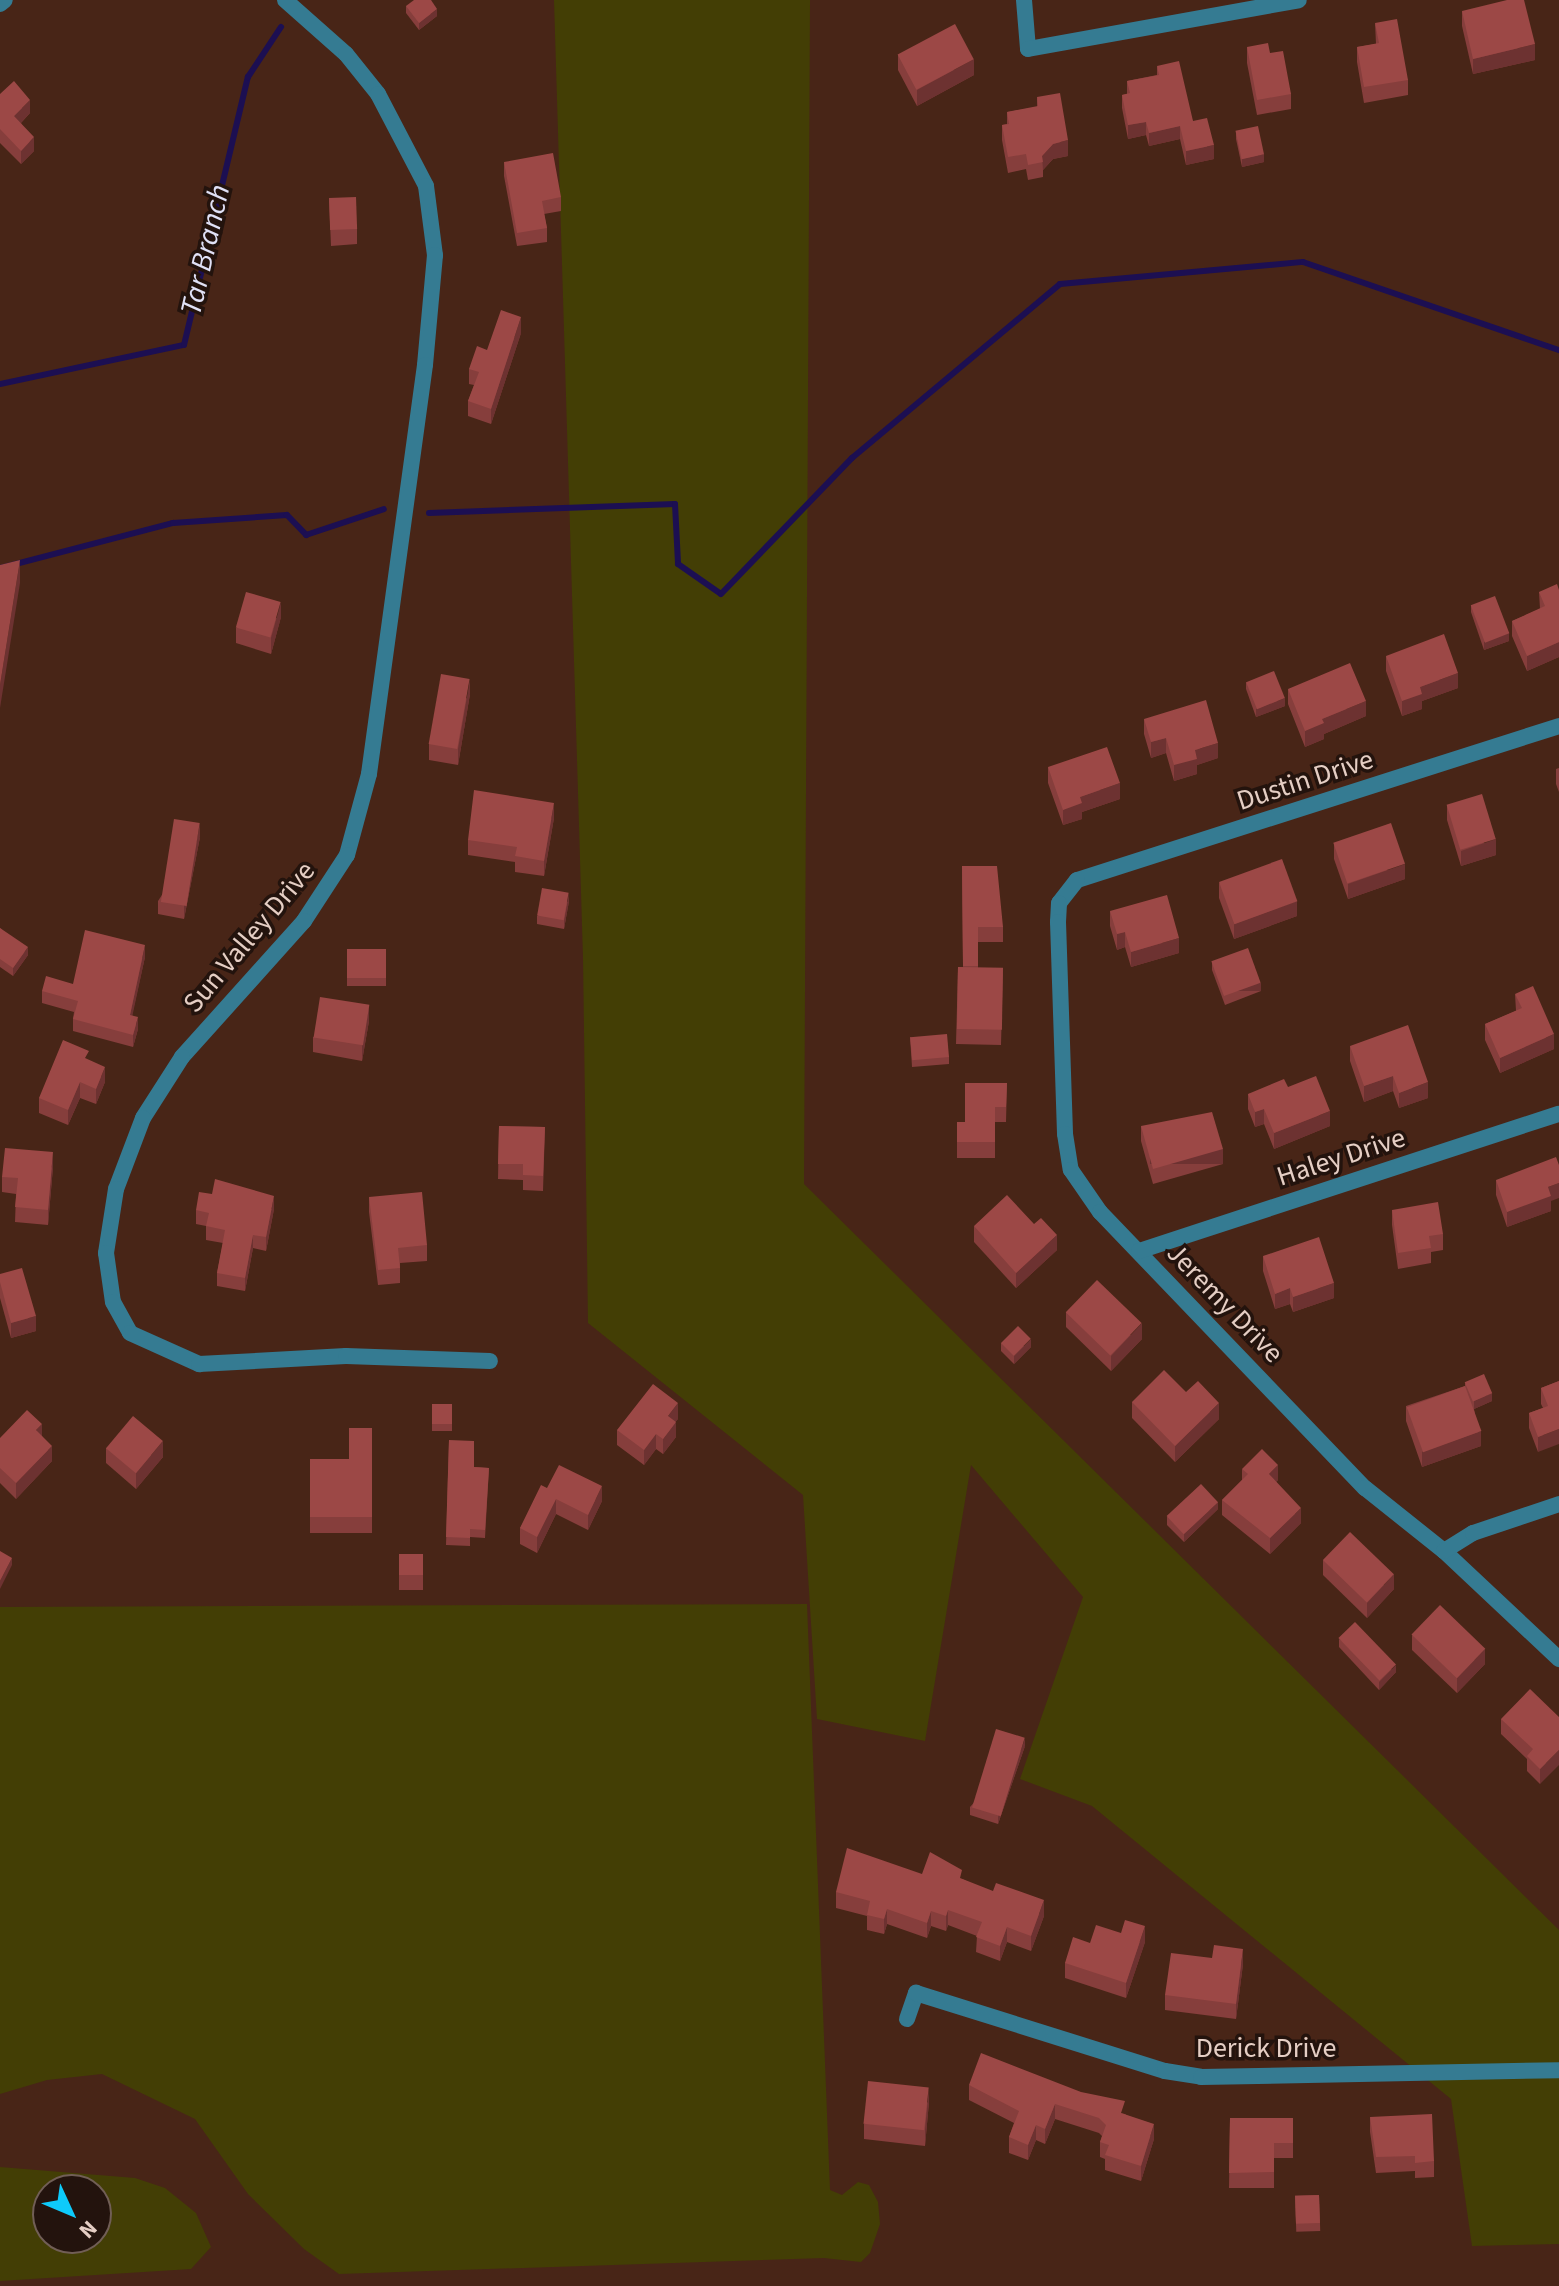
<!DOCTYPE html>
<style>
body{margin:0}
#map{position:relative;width:1559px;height:2286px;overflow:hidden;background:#482517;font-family:"Source Sans 3",sans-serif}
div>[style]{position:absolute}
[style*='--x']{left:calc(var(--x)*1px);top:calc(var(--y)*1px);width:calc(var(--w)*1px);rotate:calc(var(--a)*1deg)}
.green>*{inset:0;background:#433e05}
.stream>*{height:6px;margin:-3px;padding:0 3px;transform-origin:3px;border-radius:3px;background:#1c0f52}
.street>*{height:16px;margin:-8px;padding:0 8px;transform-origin:8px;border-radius:8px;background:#357b92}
.wall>*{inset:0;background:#863e3c;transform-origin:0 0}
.shaded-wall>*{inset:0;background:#6d3231;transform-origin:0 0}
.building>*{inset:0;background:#9c4846;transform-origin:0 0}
span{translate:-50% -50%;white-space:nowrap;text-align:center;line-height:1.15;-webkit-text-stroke:7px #23130d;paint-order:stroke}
.street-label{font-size:28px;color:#e5cec4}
.water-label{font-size:30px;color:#e0e1f6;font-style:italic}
.north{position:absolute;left:32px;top:2174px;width:80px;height:80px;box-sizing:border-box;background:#23130d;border:2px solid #715e56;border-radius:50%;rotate:134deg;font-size:22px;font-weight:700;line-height:32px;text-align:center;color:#e5cec4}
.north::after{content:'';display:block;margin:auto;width:28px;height:36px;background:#0ecafa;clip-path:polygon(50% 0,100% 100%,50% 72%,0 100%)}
</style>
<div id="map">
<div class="green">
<i style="clip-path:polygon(554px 0,810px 0,804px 1184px,1559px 1930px,1559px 2244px,1472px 2246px,1451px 2099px,1092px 1806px,1020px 1779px,1083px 1597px,971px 1465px,925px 1741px,817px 1719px,803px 1495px,588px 1323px,583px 958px)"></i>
<i style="clip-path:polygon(807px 1604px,830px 2190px,842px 2195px,858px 2182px,869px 2185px,878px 2202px,880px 2224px,870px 2253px,861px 2262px,824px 2258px,339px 2274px,304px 2249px,248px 2194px,195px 2119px,102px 2074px,47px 2080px,0 2094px,0 1607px)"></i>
<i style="clip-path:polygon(evenodd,0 2167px,135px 2178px,165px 2188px,196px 2213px,211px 2247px,191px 2269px,0 2281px,0 2167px,48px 2190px,96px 2190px,96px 2238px,48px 2238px,48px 2190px)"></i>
</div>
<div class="stream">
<i style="--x:0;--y:384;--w:188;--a:-12"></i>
<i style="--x:184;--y:345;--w:276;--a:-76.6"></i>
<i style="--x:248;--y:77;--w:60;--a:-56.6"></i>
<i style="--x:429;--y:513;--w:246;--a:-2.1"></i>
<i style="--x:675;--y:504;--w:60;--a:87.1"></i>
<i style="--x:678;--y:564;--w:52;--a:34.9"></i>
<i style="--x:721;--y:594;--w:189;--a:-46.1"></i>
<i style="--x:852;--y:458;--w:271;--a:-39.9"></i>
<i style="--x:1060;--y:284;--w:244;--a:-5.2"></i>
<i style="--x:1303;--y:262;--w:271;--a:19"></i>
<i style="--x:0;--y:568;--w:179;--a:-14.6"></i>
<i style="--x:173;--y:523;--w:114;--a:-4"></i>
<i style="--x:287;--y:515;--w:28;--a:46"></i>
<i style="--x:306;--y:535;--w:82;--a:-18.4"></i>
</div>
<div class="street">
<i style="--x:285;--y:0;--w:81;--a:41.5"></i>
<i style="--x:346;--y:54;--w:51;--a:51.3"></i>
<i style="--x:378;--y:94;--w:104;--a:62.4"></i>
<i style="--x:426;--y:186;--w:70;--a:82.6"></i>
<i style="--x:435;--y:255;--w:110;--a:95.2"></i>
<i style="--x:425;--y:365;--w:413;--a:97.8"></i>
<i style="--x:369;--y:774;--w:84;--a:105.2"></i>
<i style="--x:347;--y:855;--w:79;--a:123.1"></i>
<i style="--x:304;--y:921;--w:183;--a:131.9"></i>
<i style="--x:182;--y:1057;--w:72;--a:122.6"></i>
<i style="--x:143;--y:1118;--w:76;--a:110.8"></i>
<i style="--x:116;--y:1189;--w:65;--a:98.9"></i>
<i style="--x:106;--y:1253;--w:49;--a:81.9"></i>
<i style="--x:113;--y:1302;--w:35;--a:61"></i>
<i style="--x:130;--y:1333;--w:76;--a:24.2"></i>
<i style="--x:199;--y:1364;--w:147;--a:-3.1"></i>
<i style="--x:346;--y:1356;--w:144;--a:2"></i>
<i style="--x:1024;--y:0;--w:49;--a:85.3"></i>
<i style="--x:1028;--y:49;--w:275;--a:-10.2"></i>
<i style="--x:0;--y:4;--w:6;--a:-39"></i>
<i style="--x:1559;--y:726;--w:506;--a:162.28"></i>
<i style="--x:1077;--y:880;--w:29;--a:128"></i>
<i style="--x:1059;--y:903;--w:19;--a:93"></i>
<i style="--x:1058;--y:922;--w:212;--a:88.1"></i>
<i style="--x:1065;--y:1134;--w:36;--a:81"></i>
<i style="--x:1071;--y:1170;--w:51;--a:55.4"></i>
<i style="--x:1100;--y:1212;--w:383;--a:46.2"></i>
<i style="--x:1365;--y:1488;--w:101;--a:38.6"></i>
<i style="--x:1444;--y:1551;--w:158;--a:43.2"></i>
<i style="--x:1139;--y:1251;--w:442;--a:-18.1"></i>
<i style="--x:1444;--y:1551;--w:34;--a:-32"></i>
<i style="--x:1473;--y:1533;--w:91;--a:-18.6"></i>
<i style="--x:907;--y:2019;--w:28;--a:-71"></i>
<i style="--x:916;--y:1993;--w:261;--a:17.4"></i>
<i style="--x:1165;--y:2071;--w:36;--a:9"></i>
<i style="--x:1201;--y:2077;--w:358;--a:-1.1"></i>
</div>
<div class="wall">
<i style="clip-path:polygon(406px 6px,437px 16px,419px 30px,406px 13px)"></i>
<i style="clip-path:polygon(1462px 11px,1535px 60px,1473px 74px,1462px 26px)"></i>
<i style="clip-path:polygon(1375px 23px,1408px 80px,1408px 95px,1364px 103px,1357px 62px,1357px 47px,1376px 44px)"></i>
<i style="clip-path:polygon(1247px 47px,1270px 53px,1291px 94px,1291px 109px,1257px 115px,1247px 63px)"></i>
<i style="clip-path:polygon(898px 55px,974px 75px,917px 106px,898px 70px)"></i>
<i style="clip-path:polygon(1157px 66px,1193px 121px,1214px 159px,1186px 165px,1180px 139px,1149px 146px,1146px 135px,1128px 139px,1122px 108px,1122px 95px,1127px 94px,1127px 81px,1157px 75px)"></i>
<i style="clip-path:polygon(0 94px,30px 113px,21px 123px,34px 151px,21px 164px,0 143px)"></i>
<i style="clip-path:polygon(1037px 97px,1068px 156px,1053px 159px,1043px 170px,1043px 177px,1028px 180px,1026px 169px,1008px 173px,1002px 140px,1002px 125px,1007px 124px,1007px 112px,1037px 107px)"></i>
<i style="clip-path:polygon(1236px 131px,1264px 162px,1242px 167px,1236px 139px)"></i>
<i style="clip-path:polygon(504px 162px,561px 197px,561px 211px,544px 214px,547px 228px,547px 242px,517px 246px,504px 176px)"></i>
<i style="clip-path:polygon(329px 198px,357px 229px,357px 244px,331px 246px)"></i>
<i style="clip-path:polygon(521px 333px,491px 424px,468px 416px,468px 401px,474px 385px,469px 384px,469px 369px)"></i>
<i style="clip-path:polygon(1559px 590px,1559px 657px,1527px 671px,1512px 636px,1512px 621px,1540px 609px,1539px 592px)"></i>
<i style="clip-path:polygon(1471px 605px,1509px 641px,1484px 650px,1471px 612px)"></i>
<i style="clip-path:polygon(281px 617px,271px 654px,236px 643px,236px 628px)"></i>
<i style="clip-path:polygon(1386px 656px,1458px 688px,1422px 701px,1422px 709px,1402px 716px,1386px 671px)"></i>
<i style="clip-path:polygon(1246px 682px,1285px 706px,1256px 717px,1246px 689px)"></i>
<i style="clip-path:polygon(1288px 689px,1366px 716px,1324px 734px,1324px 739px,1305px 747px,1288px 704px)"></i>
<i style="clip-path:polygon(470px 694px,458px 765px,429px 760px,429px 744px)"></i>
<i style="clip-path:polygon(1144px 719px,1218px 758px,1197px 765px,1197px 774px,1174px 781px,1166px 753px,1151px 758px,1144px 734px)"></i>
<i style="clip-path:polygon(1048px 767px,1120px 799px,1082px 812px,1082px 819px,1063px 825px,1048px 783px)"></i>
<i style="clip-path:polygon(1559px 768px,1559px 792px,1556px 784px,1556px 769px)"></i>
<i style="clip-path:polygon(1447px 805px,1496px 855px,1461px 866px,1447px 820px)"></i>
<i style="clip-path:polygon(554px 818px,544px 876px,515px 872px,515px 862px,468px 855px,468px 840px)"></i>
<i style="clip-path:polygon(200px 837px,184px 919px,158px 914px,158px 901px)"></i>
<i style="clip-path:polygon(1334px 844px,1405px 879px,1348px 899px,1334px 859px)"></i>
<i style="clip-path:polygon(962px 866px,1003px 927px,1003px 942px,978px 942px,978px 968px,1003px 968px,1001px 1045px,956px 1044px,958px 967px,963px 967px)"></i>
<i style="clip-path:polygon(1219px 883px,1297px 916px,1234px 939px,1219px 898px)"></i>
<i style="clip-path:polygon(569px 901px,564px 929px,537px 924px,537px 916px)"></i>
<i style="clip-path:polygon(1110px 911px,1179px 953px,1131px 967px,1125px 947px,1117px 950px,1110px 926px)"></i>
<i style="clip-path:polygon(0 928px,28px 955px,13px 976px,0 967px)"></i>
<i style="left:347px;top:949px;width:39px;height:37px"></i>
<i style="clip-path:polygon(145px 957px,132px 1015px,138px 1029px,133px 1047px,73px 1031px,73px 1019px,74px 1012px,42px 1003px,42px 991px,73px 984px)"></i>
<i style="clip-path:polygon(1212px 962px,1261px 991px,1225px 1005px,1212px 970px)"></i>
<i style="clip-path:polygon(1515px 994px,1554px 1049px,1500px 1073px,1485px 1040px,1485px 1024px,1516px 1011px)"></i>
<i style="clip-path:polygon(369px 1021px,362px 1061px,313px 1052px,313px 1037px)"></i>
<i style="clip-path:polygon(910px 1037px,949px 1057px,949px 1064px,912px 1067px)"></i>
<i style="clip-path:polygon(1350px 1046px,1428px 1098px,1399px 1108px,1393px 1091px,1364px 1102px,1350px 1061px)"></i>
<i style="clip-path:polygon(89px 1060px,105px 1082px,96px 1104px,80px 1098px,68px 1125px,39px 1113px,39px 1098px)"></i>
<i style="clip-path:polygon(1007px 1083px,1006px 1122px,995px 1122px,995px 1158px,957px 1158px,957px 1122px,965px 1122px)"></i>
<i style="clip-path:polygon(1288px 1087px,1330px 1126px,1274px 1149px,1264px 1124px,1255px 1127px,1248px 1109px,1248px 1094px)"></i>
<i style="clip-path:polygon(499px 1126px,545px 1127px,543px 1191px,523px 1190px,523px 1180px,498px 1179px)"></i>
<i style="clip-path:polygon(1141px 1126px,1223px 1164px,1153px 1184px,1141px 1141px)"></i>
<i style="clip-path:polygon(53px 1167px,48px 1225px,15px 1222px,16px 1194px,2px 1192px,2px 1177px)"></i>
<i style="clip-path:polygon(1496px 1180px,1551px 1201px,1551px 1211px,1507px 1227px,1496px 1195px)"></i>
<i style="clip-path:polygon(369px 1197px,427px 1245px,427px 1261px,400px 1263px,400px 1283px,378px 1285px,369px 1212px)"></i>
<i style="clip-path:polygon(274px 1209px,266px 1251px,253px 1248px,245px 1291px,217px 1286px,217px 1273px,223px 1243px,206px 1240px,206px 1226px,196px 1224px,196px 1210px)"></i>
<i style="clip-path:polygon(1392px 1210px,1443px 1234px,1443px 1250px,1431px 1252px,1431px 1263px,1398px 1269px,1392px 1225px)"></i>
<i style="clip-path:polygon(974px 1226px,1057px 1250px,1016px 1288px,974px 1242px)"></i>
<i style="clip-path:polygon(1263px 1256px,1334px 1298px,1293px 1312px,1290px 1304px,1275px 1309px,1263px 1271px)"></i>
<i style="clip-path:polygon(0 1274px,36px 1331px,11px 1338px,0 1298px)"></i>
<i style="clip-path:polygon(1066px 1312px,1142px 1339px,1111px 1371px,1066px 1327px)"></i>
<i style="clip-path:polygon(1001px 1343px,1031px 1347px,1014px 1364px,1001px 1351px)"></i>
<i style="clip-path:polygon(1559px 1381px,1538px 1452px,1529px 1428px,1529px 1413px,1543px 1408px,1541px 1404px,1541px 1388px)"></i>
<i style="clip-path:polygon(1465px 1383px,1492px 1401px,1474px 1409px,1481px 1446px,1422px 1467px,1406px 1421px,1406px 1406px,1465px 1386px)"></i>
<i style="clip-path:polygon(1186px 1392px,1219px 1419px,1175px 1462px,1132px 1418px,1132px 1402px)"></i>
<i style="left:432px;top:1404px;width:20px;height:27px"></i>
<i style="clip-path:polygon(678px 1419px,675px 1422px,676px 1437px,663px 1454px,656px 1449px,644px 1465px,617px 1445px,617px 1430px)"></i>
<i style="clip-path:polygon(372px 1428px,372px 1533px,310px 1533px,310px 1459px,349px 1459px)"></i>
<i style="clip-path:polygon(42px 1436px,52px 1461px,16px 1499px,0 1483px,0 1438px)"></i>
<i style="clip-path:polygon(449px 1440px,474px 1467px,489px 1468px,485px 1538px,470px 1537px,470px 1546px,446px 1545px)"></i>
<i style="clip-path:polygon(106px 1448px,163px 1457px,136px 1489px,106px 1463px)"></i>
<i style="clip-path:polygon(1242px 1469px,1278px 1480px,1276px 1482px,1301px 1523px,1270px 1554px,1222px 1515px,1222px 1500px,1242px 1480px)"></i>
<i style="clip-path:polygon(547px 1488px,602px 1501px,588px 1530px,556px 1514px,537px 1553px,520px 1544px,520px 1528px)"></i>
<i style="clip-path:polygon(1218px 1509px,1184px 1542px,1167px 1525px,1167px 1517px)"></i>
<i style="left:399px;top:1554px;width:24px;height:36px"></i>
<i style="clip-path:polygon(1323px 1560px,1394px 1589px,1367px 1618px,1323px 1575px)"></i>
<i style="clip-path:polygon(1412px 1635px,1485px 1664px,1457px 1693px,1412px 1650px)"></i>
<i style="clip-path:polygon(1339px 1639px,1396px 1672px,1379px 1690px,1339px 1647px)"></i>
<i style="clip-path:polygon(1559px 1717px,1540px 1784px,1527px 1771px,1527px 1759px,1501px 1734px,1501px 1719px)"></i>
<i style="clip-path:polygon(1025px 1746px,998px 1824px,970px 1815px,970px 1807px)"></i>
<i style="clip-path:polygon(922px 1874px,962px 1879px,1044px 1916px,1031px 1951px,1007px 1942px,1000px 1961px,976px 1952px,977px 1936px,948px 1925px,946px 1931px,931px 1926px,927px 1938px,887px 1924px,884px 1934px,867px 1930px,867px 1916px,836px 1908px,836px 1892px)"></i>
<i style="clip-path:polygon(1145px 1942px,1126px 1998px,1065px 1978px,1065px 1963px,1090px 1943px)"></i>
<i style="clip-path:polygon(1212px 1958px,1243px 1964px,1236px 2019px,1165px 2010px,1165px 1995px)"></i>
<i style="clip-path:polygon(969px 2085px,1125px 2114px,1154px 2139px,1141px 2181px,1105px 2170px,1105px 2159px,1100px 2157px,1100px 2142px,1102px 2136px,1099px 2133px,1055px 2119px,1045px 2144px,1036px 2140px,1028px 2160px,1009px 2153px,1009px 2137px,1014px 2123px,969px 2100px)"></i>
<i style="clip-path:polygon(929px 2102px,925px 2146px,864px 2139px,864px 2124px)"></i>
<i style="clip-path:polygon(1370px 2117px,1434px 2161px,1434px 2177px,1415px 2178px,1415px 2171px,1376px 2173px,1370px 2132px)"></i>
<i style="clip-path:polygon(1230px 2118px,1293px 2118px,1293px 2158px,1274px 2158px,1274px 2188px,1229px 2188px)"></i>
<i style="left:1319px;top:2195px;width:36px;height:24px;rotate:88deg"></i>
</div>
<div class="shaded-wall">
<i style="clip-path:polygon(437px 9px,437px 16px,419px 30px,419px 23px)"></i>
<i style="clip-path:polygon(1535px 44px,1535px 60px,1473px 74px,1473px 59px)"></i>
<i style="clip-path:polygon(974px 59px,974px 75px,917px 106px,917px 90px)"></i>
<i style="clip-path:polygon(30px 100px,30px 113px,14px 130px,14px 116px)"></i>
<i style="clip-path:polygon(1146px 122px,1146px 135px,1128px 139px,1128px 125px)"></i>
<i style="clip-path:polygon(1180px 126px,1180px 139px,1149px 146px,1149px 133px)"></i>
<i style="clip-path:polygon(34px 137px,34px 151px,21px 164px,21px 151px)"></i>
<i style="clip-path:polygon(1068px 140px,1068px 156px,1053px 159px,1043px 170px,1042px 156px,1053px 144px)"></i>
<i style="clip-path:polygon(1214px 145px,1214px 159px,1186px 165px,1186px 151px)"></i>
<i style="clip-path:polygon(1264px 154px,1264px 162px,1242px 167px,1242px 159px)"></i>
<i style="clip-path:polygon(521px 317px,521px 333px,491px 424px,491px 409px)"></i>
<i style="clip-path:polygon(20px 560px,20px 583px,0 708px,0 685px)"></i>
<i style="clip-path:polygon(281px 602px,281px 617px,271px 654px,271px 638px)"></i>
<i style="clip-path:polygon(1509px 633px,1509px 641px,1484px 650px,1484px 642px)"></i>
<i style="clip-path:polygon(1559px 642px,1559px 657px,1527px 671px,1527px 656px)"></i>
<i style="clip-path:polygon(1458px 673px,1458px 688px,1422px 701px,1422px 709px,1402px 716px,1402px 701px,1420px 687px)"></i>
<i style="clip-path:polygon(470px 679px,470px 694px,458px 765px,458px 749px)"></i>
<i style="clip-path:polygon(1285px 698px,1285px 706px,1256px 717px,1256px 709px)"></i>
<i style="clip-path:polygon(1366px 701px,1366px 716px,1324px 734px,1324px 739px,1305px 747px,1305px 731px,1322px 719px)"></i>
<i style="clip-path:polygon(1166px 738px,1166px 753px,1151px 758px,1151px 742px)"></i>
<i style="clip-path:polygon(1218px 743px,1218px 758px,1197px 765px,1197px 774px,1174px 781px,1174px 765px,1195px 750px)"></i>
<i style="clip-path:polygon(1120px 783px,1120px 799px,1082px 812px,1082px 819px,1063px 825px,1063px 810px,1080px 797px)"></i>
<i style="clip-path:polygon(554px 803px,554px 818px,544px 876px,544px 861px)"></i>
<i style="clip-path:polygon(200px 823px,200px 837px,184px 919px,184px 905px)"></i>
<i style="clip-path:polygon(1496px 839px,1496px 855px,1461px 866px,1461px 851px)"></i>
<i style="clip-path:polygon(1405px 864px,1405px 879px,1348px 899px,1348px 884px)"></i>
<i style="clip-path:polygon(569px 893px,569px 901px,564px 929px,564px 921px)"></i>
<i style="clip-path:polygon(1297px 901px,1297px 916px,1234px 939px,1234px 924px)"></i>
<i style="clip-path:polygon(1125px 932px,1125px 947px,1117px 950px,1117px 934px)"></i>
<i style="clip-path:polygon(1179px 938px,1179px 953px,1131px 967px,1131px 952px)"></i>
<i style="clip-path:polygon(145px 945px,145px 957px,130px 1027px,130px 1015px)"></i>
<i style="clip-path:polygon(28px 947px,28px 955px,13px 976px,13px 968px)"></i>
<i style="left:1261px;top:983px;width:8px;height:39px;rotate:90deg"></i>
<i style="clip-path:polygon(369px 1005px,369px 1021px,362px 1061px,362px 1046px)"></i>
<i style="clip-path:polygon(138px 1017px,138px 1029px,133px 1047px,133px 1035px)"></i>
<i style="clip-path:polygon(1554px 1034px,1554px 1049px,1500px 1073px,1500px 1058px)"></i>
<i style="clip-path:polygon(105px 1067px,105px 1082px,96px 1104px,96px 1089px)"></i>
<i style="clip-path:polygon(1393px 1076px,1393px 1091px,1364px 1102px,1364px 1086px)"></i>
<i style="clip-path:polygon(80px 1082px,80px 1098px,68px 1125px,68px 1110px)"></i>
<i style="clip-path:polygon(1428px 1082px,1428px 1098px,1399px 1108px,1399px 1093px)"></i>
<i style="clip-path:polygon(1264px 1109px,1264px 1124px,1255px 1127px,1255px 1112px)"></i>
<i style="clip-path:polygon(1330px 1111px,1330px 1126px,1274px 1149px,1274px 1133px)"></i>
<i style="left:1223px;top:1149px;width:15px;height:73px;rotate:90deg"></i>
<i style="clip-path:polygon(53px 1152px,53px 1167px,48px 1225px,48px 1210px)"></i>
<i style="clip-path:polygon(1559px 1183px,1559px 1198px,1551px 1201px,1551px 1211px,1507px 1227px,1507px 1212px,1548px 1187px)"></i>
<i style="clip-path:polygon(274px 1196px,274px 1209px,266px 1251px,266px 1237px)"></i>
<i style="clip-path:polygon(253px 1235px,253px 1248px,245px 1291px,245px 1278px)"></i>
<i style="clip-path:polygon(1057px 1235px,1057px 1250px,1016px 1288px,1016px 1273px)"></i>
<i style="clip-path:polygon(1334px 1283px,1334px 1298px,1293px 1312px,1293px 1297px)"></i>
<i style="clip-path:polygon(1290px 1288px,1290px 1304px,1275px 1309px,1275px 1294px)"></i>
<i style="clip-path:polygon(36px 1316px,36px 1331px,11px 1338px,11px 1323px)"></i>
<i style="clip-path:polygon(1142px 1323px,1142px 1339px,1111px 1371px,1111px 1356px)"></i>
<i style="clip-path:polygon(1031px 1339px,1031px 1347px,1014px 1364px,1014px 1356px)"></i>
<i style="clip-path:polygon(1492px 1393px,1492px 1401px,1474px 1409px,1474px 1401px)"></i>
<i style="clip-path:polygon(678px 1403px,678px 1419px,668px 1431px,668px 1416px)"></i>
<i style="clip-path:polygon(1219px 1403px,1219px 1419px,1175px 1462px,1175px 1446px)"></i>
<i style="clip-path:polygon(676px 1422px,676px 1437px,663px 1454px,663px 1439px)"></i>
<i style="clip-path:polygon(42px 1424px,42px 1440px,36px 1430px)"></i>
<i style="clip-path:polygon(1559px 1429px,1559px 1444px,1538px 1452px,1538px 1437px)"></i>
<i style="clip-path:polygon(1481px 1431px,1481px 1446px,1422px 1467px,1422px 1452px)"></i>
<i style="clip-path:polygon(656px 1434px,656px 1449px,644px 1465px,644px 1450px)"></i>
<i style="clip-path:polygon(163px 1441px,163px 1457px,136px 1489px,136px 1473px)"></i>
<i style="clip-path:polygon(52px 1446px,52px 1461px,16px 1499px,16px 1483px)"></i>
<i style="clip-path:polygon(1278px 1465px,1278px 1480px,1269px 1489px,1269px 1474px)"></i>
<i style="clip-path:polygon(602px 1486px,602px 1501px,588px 1530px,588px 1515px)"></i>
<i style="clip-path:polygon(556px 1499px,556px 1514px,537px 1553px,537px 1537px)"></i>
<i style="clip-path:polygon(1218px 1502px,1218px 1509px,1184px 1542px,1184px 1534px)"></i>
<i style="clip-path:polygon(1301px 1508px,1301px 1523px,1270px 1554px,1270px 1538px)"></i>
<i style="clip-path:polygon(12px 1558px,12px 1565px,0 1589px,0 1581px)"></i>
<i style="clip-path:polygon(1394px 1574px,1394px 1589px,1367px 1618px,1367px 1603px)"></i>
<i style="clip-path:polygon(1485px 1649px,1485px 1664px,1457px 1693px,1457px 1678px)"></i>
<i style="clip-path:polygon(1396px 1665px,1396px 1672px,1379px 1690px,1379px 1682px)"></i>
<i style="clip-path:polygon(1025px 1738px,1025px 1746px,998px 1824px,998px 1817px)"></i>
<i style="clip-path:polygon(1559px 1750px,1559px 1765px,1540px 1784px,1540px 1769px)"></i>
<i style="clip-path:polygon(1044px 1900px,1044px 1916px,1031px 1951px,1031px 1936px)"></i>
<i style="clip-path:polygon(887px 1909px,887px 1924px,884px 1934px,884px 1919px)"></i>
<i style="clip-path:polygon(948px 1910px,948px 1925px,946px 1931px,946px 1916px)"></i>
<i style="clip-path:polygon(931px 1911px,931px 1926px,927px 1938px,927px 1923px)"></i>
<i style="clip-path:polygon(1145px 1926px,1145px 1942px,1126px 1998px,1126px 1983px)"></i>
<i style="clip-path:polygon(1007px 1927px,1007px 1942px,1000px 1961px,1000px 1946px)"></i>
<i style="clip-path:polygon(1243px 1949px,1243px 1964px,1236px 2019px,1236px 2004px)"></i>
<i style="clip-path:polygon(929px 2087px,929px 2102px,925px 2146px,925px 2130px)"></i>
<i style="clip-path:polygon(1055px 2104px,1055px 2119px,1045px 2144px,1045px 2129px)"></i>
<i style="clip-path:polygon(1154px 2124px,1154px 2139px,1141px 2181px,1141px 2166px)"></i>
<i style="clip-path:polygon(1036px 2125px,1036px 2140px,1028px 2160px,1028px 2145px)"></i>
</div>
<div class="building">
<i style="clip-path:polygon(414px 0,431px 0,437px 9px,419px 23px,406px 6px)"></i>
<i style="clip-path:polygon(1507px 0,1524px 0,1535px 44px,1473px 59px,1462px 11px)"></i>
<i style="clip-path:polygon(1397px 19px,1408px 80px,1364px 87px,1357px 47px,1379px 43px,1375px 23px)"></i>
<i style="left:955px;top:24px;width:40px;height:65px;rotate:62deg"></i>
<i style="clip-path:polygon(1268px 43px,1270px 53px,1283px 51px,1291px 94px,1257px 100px,1247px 47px)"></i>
<i style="clip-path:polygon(1179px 61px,1193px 121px,1207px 118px,1214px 145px,1186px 151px,1180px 126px,1149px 133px,1146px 122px,1128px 125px,1122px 95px,1130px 93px,1127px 81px,1159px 75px,1157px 66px)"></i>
<i style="clip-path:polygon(14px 81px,30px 100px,14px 116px,34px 137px,21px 151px,0 129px,0 94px)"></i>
<i style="clip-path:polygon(1060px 93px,1068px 140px,1053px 144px,1042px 156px,1043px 162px,1028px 165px,1026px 154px,1008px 157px,1002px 125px,1009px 124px,1007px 112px,1038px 106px,1037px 97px)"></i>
<i style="left:1258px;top:126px;width:29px;height:23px;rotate:78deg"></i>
<i style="clip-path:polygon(553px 153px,561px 197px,542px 201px,547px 228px,517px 233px,504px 162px)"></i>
<i style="left:356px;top:197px;width:32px;height:27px;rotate:88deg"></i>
<i style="clip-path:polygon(501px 310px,521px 317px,491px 409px,468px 401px,479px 372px,469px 369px,477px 346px,487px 350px)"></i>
<i style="clip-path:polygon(20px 560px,0 685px,0 565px)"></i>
<i style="clip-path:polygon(1557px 584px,1559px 590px,1559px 642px,1527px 656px,1512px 621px,1545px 606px,1539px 592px)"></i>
<i style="left:246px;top:592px;width:36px;height:37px;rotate:16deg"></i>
<i style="left:1495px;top:596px;width:40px;height:26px;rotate:69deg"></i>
<i style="clip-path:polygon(1444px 634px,1458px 673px,1420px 687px,1422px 694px,1402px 701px,1386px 656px)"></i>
<i style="clip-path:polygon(1350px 663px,1366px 701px,1322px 719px,1324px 723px,1305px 731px,1288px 689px)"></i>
<i style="left:1274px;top:671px;width:29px;height:30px;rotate:68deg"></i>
<i style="left:441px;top:674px;width:29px;height:71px;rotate:10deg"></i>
<i style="clip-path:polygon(1206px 700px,1218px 743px,1195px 750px,1197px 759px,1174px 765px,1166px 738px,1151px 742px,1144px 719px)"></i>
<i style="clip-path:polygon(1107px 747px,1120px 783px,1080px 797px,1082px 803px,1063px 810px,1048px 767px)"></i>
<i style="clip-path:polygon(474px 790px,554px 803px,544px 861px,515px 856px,517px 847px,468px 840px)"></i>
<i style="left:1482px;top:794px;width:47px;height:37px;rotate:73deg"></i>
<i style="left:174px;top:819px;width:26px;height:84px;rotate:9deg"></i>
<i style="left:1391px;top:823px;width:43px;height:61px;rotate:71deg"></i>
<i style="left:1282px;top:859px;width:45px;height:67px;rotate:70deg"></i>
<i style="clip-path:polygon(962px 866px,997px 866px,1003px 927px,978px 927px,978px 966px,963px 966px)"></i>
<i style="left:542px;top:888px;width:27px;height:28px;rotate:10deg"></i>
<i style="clip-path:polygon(1167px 895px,1179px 938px,1131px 952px,1125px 932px,1117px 934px,1110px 911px)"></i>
<i style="clip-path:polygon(0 928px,28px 947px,13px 968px,0 959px)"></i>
<i style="clip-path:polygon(85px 930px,145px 945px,130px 1015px,138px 1017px,133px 1035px,73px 1019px,78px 1001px,42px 991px,46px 976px,73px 984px)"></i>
<i style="left:1248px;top:948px;width:37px;height:39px;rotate:70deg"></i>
<i style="left:347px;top:949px;width:39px;height:29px"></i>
<i style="left:958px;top:967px;width:45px;height:62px;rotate:1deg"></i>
<i style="clip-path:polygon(1533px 986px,1554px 1034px,1500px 1058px,1485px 1024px,1522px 1008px,1515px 994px)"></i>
<i style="left:320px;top:997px;width:50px;height:41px;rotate:9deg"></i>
<i style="clip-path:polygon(1408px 1025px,1428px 1082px,1399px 1093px,1393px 1076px,1364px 1086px,1350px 1046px)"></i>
<i style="left:947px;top:1034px;width:23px;height:37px;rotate:85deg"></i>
<i style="clip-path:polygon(63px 1040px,89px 1051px,85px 1058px,105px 1067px,96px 1089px,80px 1082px,68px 1110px,39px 1098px)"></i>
<i style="clip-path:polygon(1316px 1076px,1330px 1111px,1274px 1133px,1264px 1109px,1255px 1112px,1248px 1094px,1284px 1079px,1288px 1087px)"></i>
<i style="clip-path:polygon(965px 1083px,1007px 1083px,1006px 1107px,995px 1107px,995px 1142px,957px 1142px,957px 1122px,965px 1122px)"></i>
<i style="clip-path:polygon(1212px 1112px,1223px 1149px,1153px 1169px,1141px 1126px)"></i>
<i style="clip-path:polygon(499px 1126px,545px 1127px,543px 1176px,523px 1175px,523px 1164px,498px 1164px)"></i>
<i style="clip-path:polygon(5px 1148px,53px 1152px,48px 1210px,15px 1207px,18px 1178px,2px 1177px)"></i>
<i style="clip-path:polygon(1556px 1157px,1559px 1165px,1559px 1183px,1548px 1187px,1551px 1196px,1507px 1212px,1496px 1180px)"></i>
<i style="clip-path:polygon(215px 1179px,274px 1196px,266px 1237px,253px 1235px,245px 1278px,217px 1273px,225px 1230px,206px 1226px,209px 1213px,196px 1210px,199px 1192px,212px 1194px)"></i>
<i style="clip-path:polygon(422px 1192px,427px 1245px,398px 1248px,400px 1268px,378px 1270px,369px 1197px)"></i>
<i style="clip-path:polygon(1007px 1195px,1034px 1224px,1041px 1218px,1057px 1235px,1016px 1273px,974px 1226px)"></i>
<i style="clip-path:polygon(1438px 1202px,1443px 1234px,1429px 1236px,1431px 1248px,1398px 1253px,1392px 1210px)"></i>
<i style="clip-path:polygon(1319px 1237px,1334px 1283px,1293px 1297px,1290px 1288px,1275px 1294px,1263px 1256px)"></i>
<i style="clip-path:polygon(22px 1268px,36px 1316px,11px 1323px,0 1282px,0 1274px)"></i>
<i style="left:1097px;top:1280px;width:62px;height:45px;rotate:44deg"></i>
<i style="left:1018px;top:1326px;width:18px;height:24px;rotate:45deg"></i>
<i style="clip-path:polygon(1164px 1370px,1186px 1392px,1198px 1381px,1219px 1403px,1175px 1446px,1132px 1402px)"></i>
<i style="left:1484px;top:1374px;width:21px;height:21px;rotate:67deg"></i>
<i style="clip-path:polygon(1559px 1381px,1559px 1429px,1538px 1437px,1529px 1413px,1548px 1406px,1541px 1388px)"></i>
<i style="clip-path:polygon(653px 1384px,678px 1403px,668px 1416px,676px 1422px,663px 1439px,656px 1434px,644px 1450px,617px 1430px)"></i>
<i style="left:1465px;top:1386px;width:48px;height:62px;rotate:70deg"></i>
<i style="left:432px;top:1404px;width:20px;height:20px"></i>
<i style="clip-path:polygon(27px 1410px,42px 1424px,36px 1430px,52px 1446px,16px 1483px,0 1468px,0 1438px)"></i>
<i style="left:133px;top:1416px;width:39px;height:42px;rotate:40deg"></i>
<i style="clip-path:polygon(349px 1428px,372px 1428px,372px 1517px,310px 1517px,310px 1459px,349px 1459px)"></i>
<i style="clip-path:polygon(449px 1440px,474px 1441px,474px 1467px,489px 1468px,485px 1530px,470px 1529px,470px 1538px,446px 1537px)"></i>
<i style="clip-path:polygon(1262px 1449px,1278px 1465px,1269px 1474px,1301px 1508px,1270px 1538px,1222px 1500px,1248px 1474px,1242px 1469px)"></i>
<i style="clip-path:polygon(559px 1465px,602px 1486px,588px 1515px,556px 1499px,537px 1537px,520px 1528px,541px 1485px,547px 1488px)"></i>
<i style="left:1201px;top:1484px;width:25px;height:47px;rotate:47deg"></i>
<i style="left:1350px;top:1532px;width:61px;height:39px;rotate:44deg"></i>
<i style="clip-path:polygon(0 1551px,12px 1558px,0 1581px)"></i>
<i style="left:399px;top:1554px;width:24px;height:21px"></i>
<i style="left:1440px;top:1605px;width:63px;height:41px;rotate:44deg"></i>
<i style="left:1355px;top:1622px;width:59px;height:23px;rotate:46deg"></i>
<i style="clip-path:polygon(1530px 1689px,1559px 1717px,1559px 1750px,1540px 1769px,1527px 1756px,1533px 1749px,1501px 1719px)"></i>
<i style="left:996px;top:1729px;width:30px;height:82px;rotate:17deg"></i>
<i style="clip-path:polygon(847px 1848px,922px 1874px,930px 1852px,962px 1870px,960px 1878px,993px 1891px,996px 1883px,1044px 1900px,1031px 1936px,1007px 1927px,1000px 1946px,976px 1937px,982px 1922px,948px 1910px,946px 1916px,931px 1911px,927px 1923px,887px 1909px,884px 1919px,867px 1915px,870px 1901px,836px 1892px)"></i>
<i style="clip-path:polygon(1125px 1920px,1145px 1926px,1126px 1983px,1065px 1963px,1073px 1937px,1090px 1943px,1096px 1925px,1121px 1933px)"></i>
<i style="clip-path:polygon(1214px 1945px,1243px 1949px,1236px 2004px,1165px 1995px,1171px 1953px,1212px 1958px)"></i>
<i style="clip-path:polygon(981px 2053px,1081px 2092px,1125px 2101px,1121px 2113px,1154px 2124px,1141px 2166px,1105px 2155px,1109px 2145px,1100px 2142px,1106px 2125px,1099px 2118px,1055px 2104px,1045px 2129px,1036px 2125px,1028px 2145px,1009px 2137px,1019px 2111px,969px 2085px)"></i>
<i style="left:868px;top:2081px;width:61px;height:43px;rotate:6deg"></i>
<i style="clip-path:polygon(1432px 2114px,1434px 2161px,1415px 2163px,1415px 2156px,1376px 2157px,1370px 2117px)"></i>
<i style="clip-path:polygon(1230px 2118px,1293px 2118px,1293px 2143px,1274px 2143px,1274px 2172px,1229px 2173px)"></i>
<i style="left:1319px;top:2195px;width:28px;height:24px;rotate:88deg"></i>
</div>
<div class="street-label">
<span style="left:1305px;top:780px;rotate:-18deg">Dustin Drive</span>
<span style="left:249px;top:937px;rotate:-50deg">Sun Valley Drive</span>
<span style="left:1341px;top:1157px;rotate:-18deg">Haley Drive</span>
<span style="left:1225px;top:1303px;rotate:46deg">Jeremy Drive</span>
<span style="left:1266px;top:2048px">Derick Drive</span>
</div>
<div class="water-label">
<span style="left:206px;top:250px;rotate:-77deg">Tar Branch</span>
</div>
<div class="north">N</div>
</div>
